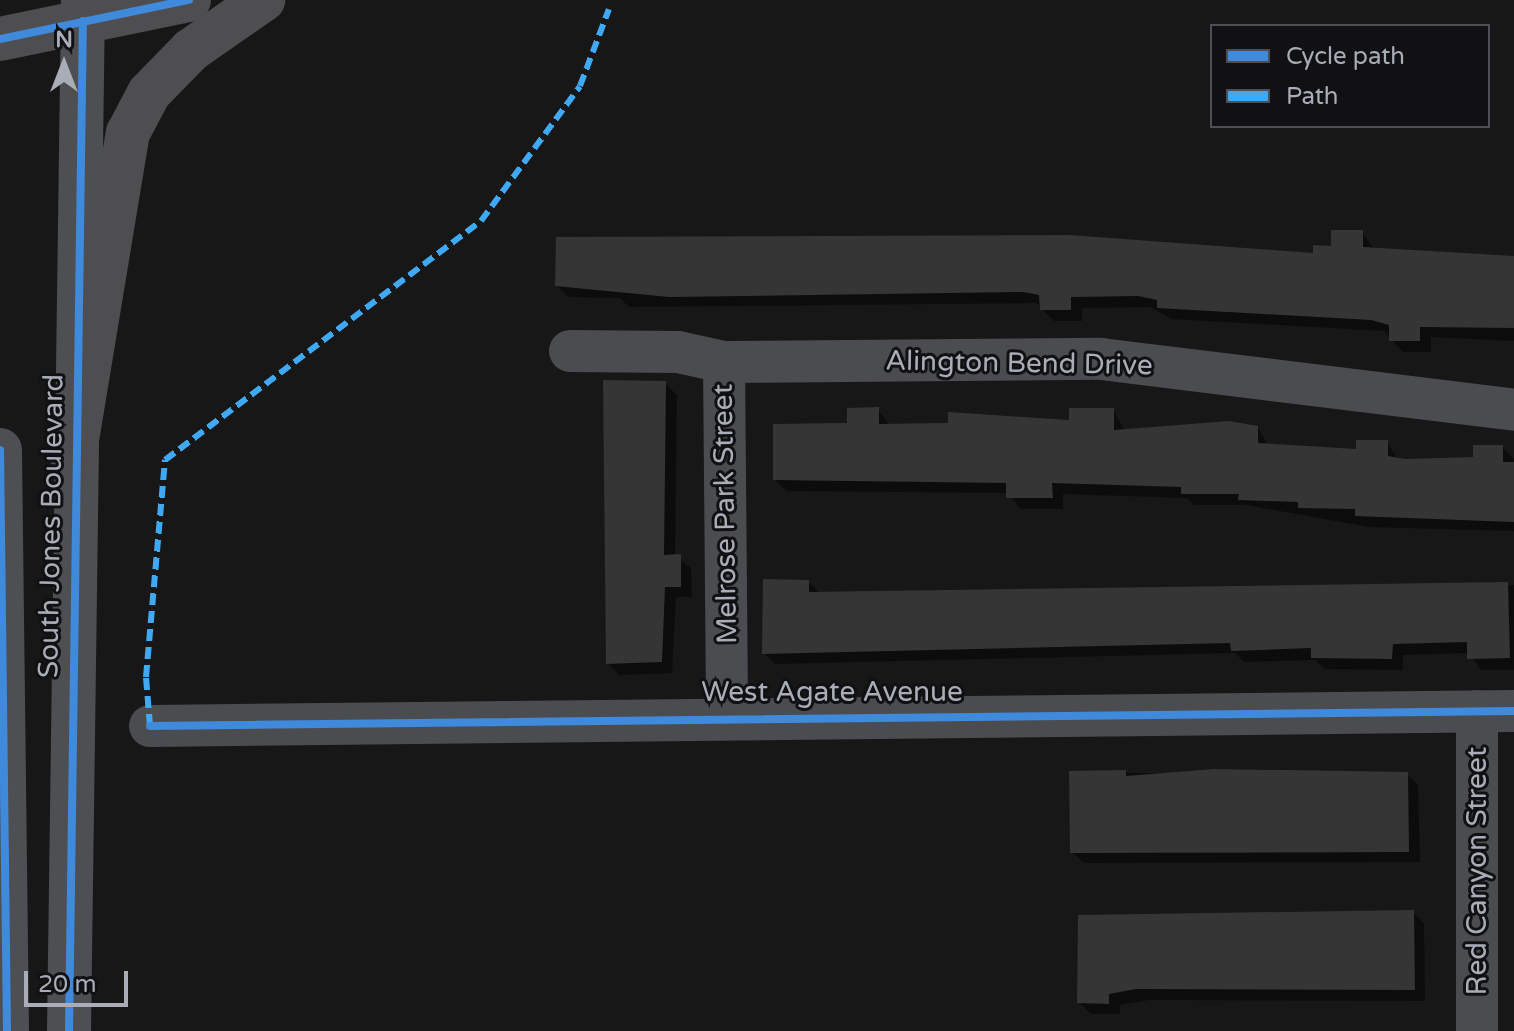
<!DOCTYPE html>
<style>
body{margin:0}
#map{position:relative;width:1514px;height:1031px;overflow:hidden;background:#171717;font-family:"Varela Round",sans-serif}
div>[style]{position:absolute}
[style*='--x']{left:calc(var(--x)*1px);top:calc(var(--y)*1px);width:calc(var(--w)*1px);rotate:calc(var(--a)*1deg)}
.shadow>*{inset:0;background:#0007}
.building>*{inset:0;background:#353536}
.street>*{height:42px;margin:-21px;padding:0 21px;transform-origin:21px;border-radius:21px;background:#4b4c50}
.primary>*{height:44px;margin:-22px;padding:0 22px;transform-origin:22px;border-radius:22px;background:#4d4f52}
.highway>*{height:44px;margin:-22px;padding:0 22px;transform-origin:22px;border-radius:22px;background:#4e4e51}
.quiet>*{height:6px;margin-top:-3px;transform-origin:0;background:repeating-linear-gradient(90deg,#3fa9f5 0 12px,transparent 0 18px)}
.cycleway>*{height:8px;margin:-4px;padding:0 4px;transform-origin:4px;border-radius:4px;background:#408adc}
span{translate:-50% -50%;white-space:nowrap;text-align:center;line-height:1.15;-webkit-text-stroke:6px #111113;paint-order:stroke}
.street-label{font-size:28px;color:#a8adb8}
.legend{position:absolute;left:1210px;top:24px;width:280px;height:104px;box-sizing:border-box;background:#111113;border:2px solid #4d4f55;margin:0;padding:10px 14px;list-style:none;font-size:24px;color:#a8adb8}
.legend li{display:flex;align-items:center;gap:16px;height:40px}
.legend b{width:40px;border:2px solid #4d4f55}
.north{position:absolute;left:24px;top:24px;width:80px;height:80px;-webkit-text-stroke:6px #111113;paint-order:stroke;rotate:0deg;font-size:22px;font-weight:700;line-height:32px;text-align:center;color:#a8adb8}
.north::after{content:'';display:block;margin:auto;width:28px;height:36px;background:#a8adb8;clip-path:polygon(50% 0,100% 100%,50% 72%,0 100%)}
.scale{position:absolute;left:24px;top:971px;width:104px;height:36px;box-sizing:border-box;border:4px solid #a8adb8;border-top:0;padding-left:10px;font-size:24px;line-height:28px;white-space:nowrap;color:#a8adb8;-webkit-text-stroke:6px #111113;paint-order:stroke}
</style>
<div id="map">
<div class="shadow">
<i style="clip-path:polygon(1362px 232px,1374px 249px,1514px 257px,1514px 341px,1431px 337px,1431px 352px,1403px 352px,1384px 331px,1171px 319px,1151px 307px,1082px 308px,1082px 321px,1054px 321px,1036px 303px,629px 307px,620px 298px,569px 297px,557px 286px,1315px 255px)"></i>
<i style="clip-path:polygon(665px 383px,677px 395px,675px 556px,691px 568px,692px 597px,676px 597px,672px 673px,619px 675px,608px 663px)"></i>
<i style="clip-path:polygon(878px 409px,890px 426px,1071px 422px,1113px 410px,1125px 431px,1258px 428px,1269px 447px,1358px 451px,1387px 442px,1398px 460px,1475px 459px,1502px 447px,1514px 459px,1514px 531px,1369px 527px,1246px 505px,1194px 505px,1187px 498px,1063px 494px,1063px 509px,1020px 509px,1008px 493px,787px 491px,775px 480px)"></i>
<i style="clip-path:polygon(808px 582px,821px 594px,1514px 585px,1514px 670px,1481px 670px,1469px 653px,1403px 655px,1403px 670px,1325px 669px,1315px 660px,1244px 662px,1235px 653px,775px 664px,764px 653px)"></i>
<i style="clip-path:polygon(1071px 773px,1407px 774px,1418px 785px,1420px 862px,1084px 863px,1072px 852px)"></i>
<i style="clip-path:polygon(1413px 912px,1424px 924px,1425px 1001px,1149px 1000px,1120px 1005px,1120px 1014px,1091px 1014px,1079px 1002px,1080px 917px)"></i>
</div>
<div class="building">
<i style="clip-path:polygon(1331px 230px,1363px 230px,1363px 247px,1514px 256px,1514px 328px,1420px 327px,1420px 341px,1389px 341px,1389px 325px,1371px 320px,1157px 308px,1157px 300px,1138px 296px,1071px 297px,1071px 310px,1040px 310px,1039px 295px,1023px 292px,669px 297px,555px 286px,556px 237px,1070px 235px,1313px 253px,1313px 245px,1331px 246px)"></i>
<i style="clip-path:polygon(603px 380px,666px 381px,664px 555px,681px 554px,681px 587px,665px 587px,662px 662px,606px 664px)"></i>
<i style="clip-path:polygon(879px 407px,879px 424px,948px 423px,948px 412px,1069px 420px,1069px 408px,1114px 408px,1114px 430px,1229px 421px,1258px 426px,1258px 443px,1356px 449px,1356px 440px,1388px 440px,1388px 456px,1405px 459px,1473px 457px,1473px 445px,1503px 445px,1503px 462px,1514px 462px,1514px 522px,1355px 516px,1355px 509px,1298px 508px,1298px 502px,1238px 500px,1239px 494px,1181px 494px,1181px 487px,1052px 483px,1053px 498px,1006px 498px,1006px 483px,773px 480px,773px 424px,847px 423px,847px 408px)"></i>
<i style="clip-path:polygon(763px 579px,809px 580px,809px 592px,1508px 582px,1510px 658px,1467px 659px,1467px 642px,1393px 644px,1392px 659px,1311px 658px,1311px 648px,1231px 651px,1230px 643px,762px 654px)"></i>
<i style="clip-path:polygon(1214px 769px,1408px 772px,1409px 852px,1070px 853px,1069px 771px,1126px 770px,1126px 776px)"></i>
<i style="clip-path:polygon(1414px 910px,1415px 990px,1136px 989px,1109px 994px,1109px 1004px,1077px 1003px,1078px 915px)"></i>
</div>
<div class="street">
<i style="--x:570;--y:351;--w:108;--a:0.5"></i>
<i style="--x:678;--y:352;--w:47;--a:12.3"></i>
<i style="--x:724;--y:362;--w:377;--a:-0.5"></i>
<i style="--x:1101;--y:359;--w:416;--a:7"></i>
<i style="--x:724;--y:362;--w:352;--a:89.5"></i>
<i style="--x:1477;--y:711;--w:320;--a:90"></i>
<i style="--x:150;--y:726;--w:1364;--a:-0.63"></i>
</div>
<div class="primary">
<i style="--x:0;--y:450;--w:581;--a:89.31"></i>
<i style="--x:69;--y:1031;--w:1031;--a:-89.22"></i>
</div>
<div class="highway">
<i style="--x:0;--y:39;--w:193;--a:-11.7"></i>
<i style="--x:73;--y:464;--w:336;--a:-80.6"></i>
<i style="--x:128;--y:133;--w:45;--a:-62.3"></i>
<i style="--x:149;--y:93;--w:60;--a:-45.7"></i>
<i style="--x:191;--y:50;--w:88;--a:-34.8"></i>
</div>
<div class="quiet">
<i style="--x:150;--y:726;--w:49;--a:-94.7"></i>
<i style="--x:146;--y:677;--w:218;--a:-85"></i>
<i style="--x:165;--y:460;--w:396;--a:-37.1"></i>
<i style="--x:481;--y:221;--w:167;--a:-53.7"></i>
<i style="--x:580;--y:86;--w:82;--a:-69.4"></i>
</div>
<div class="cycleway">
<i style="--x:0;--y:39;--w:193;--a:-11.7"></i>
<i style="--x:0;--y:450;--w:581;--a:89.31"></i>
<i style="--x:150;--y:726;--w:1364;--a:-0.63"></i>
<i style="--x:69;--y:1031;--w:1010;--a:-89.21"></i>
</div>
<div class="street-label">
<span style="left:1019px;top:363px;rotate:1deg">Alington Bend Drive</span>
<span style="left:725px;top:514px;rotate:-91deg">Melrose Park Street</span>
<span style="left:51px;top:526px;rotate:-89deg">South Jones Boulevard</span>
<span style="left:832px;top:692px">West Agate Avenue</span>
<span style="left:1477px;top:871px;rotate:-90deg">Red Canyon Street</span>
</div>
<ul class="legend">
<li><b style="height:10px;background:#408adc"></b>Cycle path</li>
<li><b style="height:10px;background:#3fa9f5"></b>Path</li>
</ul>
<div class="north">N</div>
<div class="scale">20 m</div>
</div>
